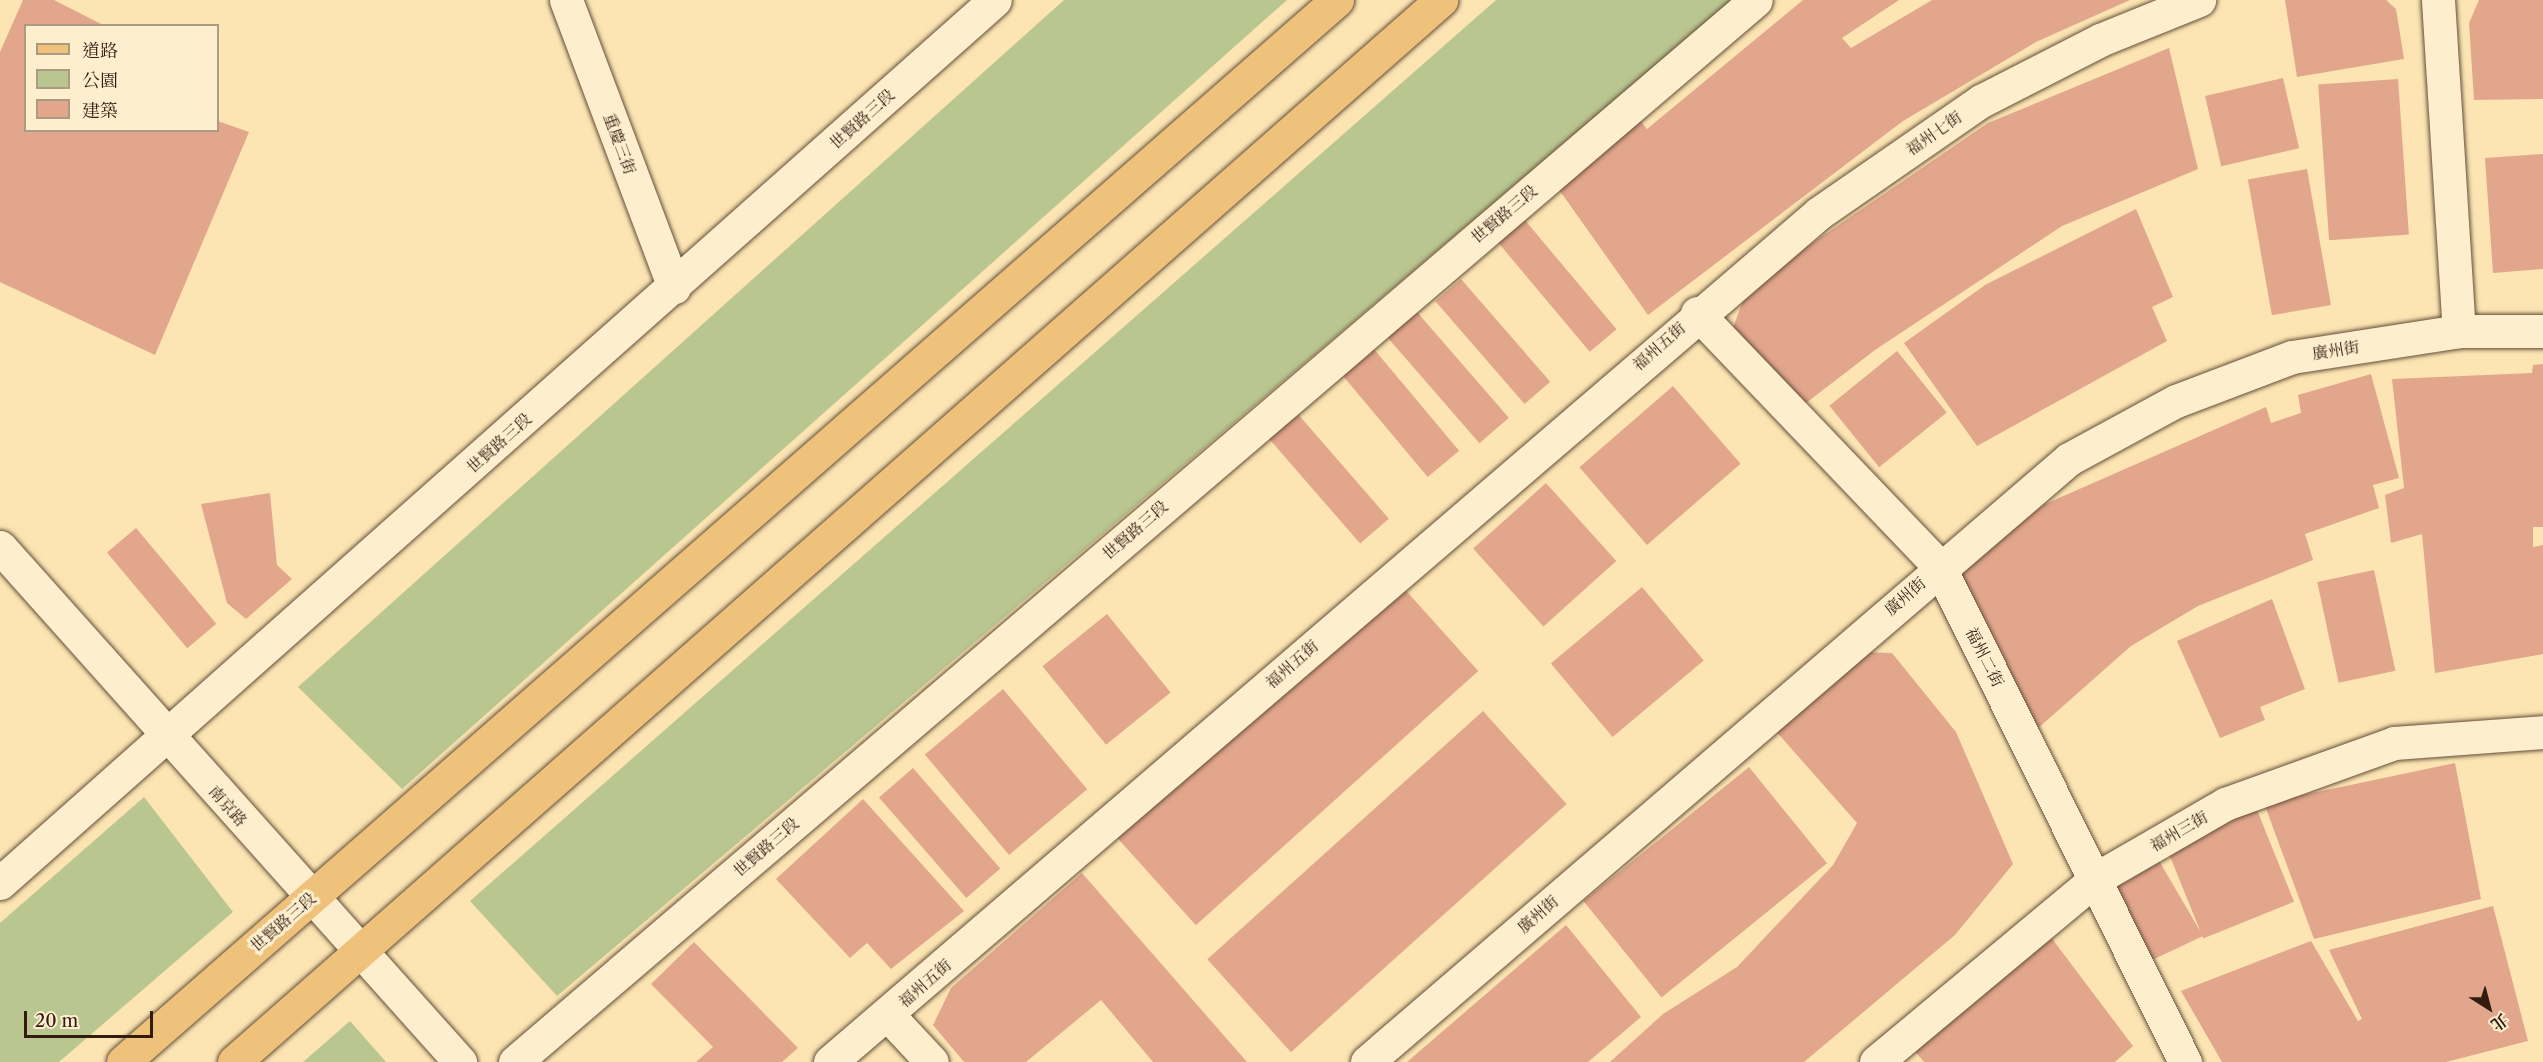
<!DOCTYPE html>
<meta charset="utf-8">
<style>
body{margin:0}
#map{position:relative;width:2543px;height:1062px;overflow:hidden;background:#fce5b3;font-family:"Libre Caslon Text","Noto Serif TC",serif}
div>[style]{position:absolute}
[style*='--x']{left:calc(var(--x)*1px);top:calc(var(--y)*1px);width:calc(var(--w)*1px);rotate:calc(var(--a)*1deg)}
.green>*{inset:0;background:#bac690}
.building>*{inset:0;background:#e2a68c;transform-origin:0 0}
.roads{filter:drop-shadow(0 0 2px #654e39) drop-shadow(0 0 2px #654e39)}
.street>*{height:33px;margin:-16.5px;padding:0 16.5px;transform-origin:16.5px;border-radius:16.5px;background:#fdeece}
.secondary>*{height:33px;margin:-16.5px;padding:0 16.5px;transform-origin:16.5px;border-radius:16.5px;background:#fdeece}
.primary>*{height:33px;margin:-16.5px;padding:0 16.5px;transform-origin:16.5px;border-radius:16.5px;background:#eec27a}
span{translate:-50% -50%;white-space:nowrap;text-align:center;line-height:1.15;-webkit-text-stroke:6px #fdeece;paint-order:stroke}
.street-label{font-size:16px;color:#331b10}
.legend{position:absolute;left:24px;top:24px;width:195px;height:108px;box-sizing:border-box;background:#fdeece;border:2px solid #ac9a82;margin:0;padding:8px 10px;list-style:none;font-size:18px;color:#331b10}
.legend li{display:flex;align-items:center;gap:12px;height:30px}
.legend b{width:30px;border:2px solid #ac9a82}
.north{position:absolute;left:2459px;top:978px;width:60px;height:60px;-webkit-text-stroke:4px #fdeece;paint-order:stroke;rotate:144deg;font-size:16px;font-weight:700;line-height:24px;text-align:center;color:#331b10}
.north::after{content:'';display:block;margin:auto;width:21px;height:27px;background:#331b10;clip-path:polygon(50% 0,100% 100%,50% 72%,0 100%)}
.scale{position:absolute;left:24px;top:1011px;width:129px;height:27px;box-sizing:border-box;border:3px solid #331b10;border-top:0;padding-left:8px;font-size:18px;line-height:21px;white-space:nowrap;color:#331b10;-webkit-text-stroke:4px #fdeece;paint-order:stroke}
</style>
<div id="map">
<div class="green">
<i style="clip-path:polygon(1064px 0,1287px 0,402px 789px,298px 687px)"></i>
<i style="clip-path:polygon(1496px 0,1733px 0,557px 996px,470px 901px)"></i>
<i style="clip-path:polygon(144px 797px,233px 912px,59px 1062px,0 1062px,0 923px)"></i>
<i style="clip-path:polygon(350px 1021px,386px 1062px,303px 1062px)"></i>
</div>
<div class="building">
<i style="clip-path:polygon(23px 0,54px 0,105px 26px,26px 26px,26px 130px,218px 130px,218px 121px,249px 132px,155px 355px,0 282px,0 52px)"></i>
<i style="clip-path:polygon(1803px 0,1899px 0,1842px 38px,1851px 48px,1932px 0,2130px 0,2036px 42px,1903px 121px,1648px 315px,1555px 184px,1637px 116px,1647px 129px)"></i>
<i style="clip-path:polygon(2285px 0,2386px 0,2396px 9px,2404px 59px,2297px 77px)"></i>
<i style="clip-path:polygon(2479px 0,2543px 0,2543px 99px,2474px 100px,2469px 23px)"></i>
<i style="clip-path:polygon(2169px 48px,2198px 169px,2062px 226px,1875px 350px,1793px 413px,1729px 339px,1748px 287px,1988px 123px)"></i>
<i style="left:2283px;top:78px;width:72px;height:80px;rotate:77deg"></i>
<i style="left:2398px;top:79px;width:156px;height:80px;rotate:86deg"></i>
<i style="clip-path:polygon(2543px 154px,2543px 269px,2493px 273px,2485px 158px)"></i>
<i style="left:2307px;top:169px;width:138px;height:60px;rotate:80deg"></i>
<i style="clip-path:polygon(2136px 209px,2173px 297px,2152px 307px,2167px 341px,1977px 446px,1904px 343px,1985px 285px)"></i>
<i style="left:1524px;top:219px;width:144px;height:35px;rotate:50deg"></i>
<i style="left:1461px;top:279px;width:136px;height:34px;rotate:49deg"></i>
<i style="left:1417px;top:312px;width:140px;height:39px;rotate:49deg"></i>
<i style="left:1373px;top:348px;width:134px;height:41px;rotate:50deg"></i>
<i style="left:1897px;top:351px;width:79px;height:87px;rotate:51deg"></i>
<i style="clip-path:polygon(2543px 364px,2543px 527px,2533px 527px,2533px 547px,2543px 545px,2543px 654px,2435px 673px,2422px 534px,2391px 543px,2385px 495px,2404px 488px,2392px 379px,2532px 373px,2533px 365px)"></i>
<i style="clip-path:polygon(2371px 374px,2399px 478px,2373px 485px,2379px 508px,2305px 534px,2313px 560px,2198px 606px,2131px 646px,2028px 737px,1956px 576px,2043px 505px,2266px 407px,2271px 423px,2301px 413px,2298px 395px)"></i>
<i style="left:1673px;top:386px;width:103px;height:124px;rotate:49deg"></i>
<i style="left:1297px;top:413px;width:140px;height:38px;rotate:49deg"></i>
<i style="left:1546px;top:483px;width:105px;height:98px;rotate:48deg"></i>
<i style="clip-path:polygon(270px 493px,277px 565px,292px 579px,246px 619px,227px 603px,201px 504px)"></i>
<i style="left:136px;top:528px;width:125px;height:38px;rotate:50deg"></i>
<i style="left:2374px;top:570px;width:103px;height:58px;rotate:78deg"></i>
<i style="left:1400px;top:584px;width:117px;height:380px;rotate:48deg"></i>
<i style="left:1642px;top:587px;width:96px;height:119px;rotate:50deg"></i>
<i style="clip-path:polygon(2272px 599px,2305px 689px,2260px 707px,2265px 720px,2220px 738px,2177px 641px)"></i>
<i style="left:1107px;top:614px;width:101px;height:83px;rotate:51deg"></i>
<i style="clip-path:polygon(1861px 652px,1892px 653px,1956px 732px,2013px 864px,1955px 935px,1804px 1062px,1610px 1062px,1663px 1014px,1737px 967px,1833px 865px,1857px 823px,1774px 729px)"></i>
<i style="left:1003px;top:689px;width:131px;height:102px;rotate:50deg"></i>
<i style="left:1483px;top:711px;width:125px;height:371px;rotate:48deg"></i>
<i style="clip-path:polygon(2455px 763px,2481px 899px,2314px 939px,2264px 803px)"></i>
<i style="left:1749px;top:767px;width:124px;height:213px;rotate:51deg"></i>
<i style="left:913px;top:768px;width:133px;height:45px;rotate:49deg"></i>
<i style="clip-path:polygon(863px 799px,964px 911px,891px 969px,867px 943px,850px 958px,776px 879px)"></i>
<i style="left:2257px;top:810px;width:99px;height:98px;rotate:68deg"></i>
<i style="clip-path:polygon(2151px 847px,2203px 936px,2150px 961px,2112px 888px)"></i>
<i style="clip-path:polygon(1082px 873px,1247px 1062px,1153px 1062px,1101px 1000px,1026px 1062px,964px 1062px,933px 1025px,951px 988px)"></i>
<i style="clip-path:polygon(2493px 906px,2528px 1041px,2446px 1062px,2222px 1062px,2181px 991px,2311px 941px,2358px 1021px,2362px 1019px,2329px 950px)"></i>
<i style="clip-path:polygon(1566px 925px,1641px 1017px,1588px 1062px,1407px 1062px)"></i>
<i style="clip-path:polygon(2050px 936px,2133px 1046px,2115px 1062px,1924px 1062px,1903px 1037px)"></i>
<i style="clip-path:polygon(694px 942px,798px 1048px,782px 1062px,696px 1062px,713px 1047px,651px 984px)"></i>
</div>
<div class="roads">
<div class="street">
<i style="--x:566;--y:0;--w:307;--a:69.4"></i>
<i style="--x:2438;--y:0;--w:332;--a:86.4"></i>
<i style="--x:1697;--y:313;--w:350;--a:46.3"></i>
<i style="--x:1939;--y:566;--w:554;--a:63.62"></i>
<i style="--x:0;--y:883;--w:1330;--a:-41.59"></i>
<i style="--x:888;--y:1015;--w:64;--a:46.9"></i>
<i style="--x:515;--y:1062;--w:1633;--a:-40.56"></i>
<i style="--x:830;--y:1062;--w:1303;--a:-40.64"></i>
<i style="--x:1819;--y:213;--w:197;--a:-34.7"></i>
<i style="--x:1981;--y:101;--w:134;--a:-27.1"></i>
<i style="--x:2100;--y:40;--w:107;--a:-22"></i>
<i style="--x:1367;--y:1062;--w:925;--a:-40.66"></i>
<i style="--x:2069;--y:459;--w:122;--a:-28.5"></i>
<i style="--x:2176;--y:401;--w:124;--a:-20.8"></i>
<i style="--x:2292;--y:357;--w:169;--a:-8.8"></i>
<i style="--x:2459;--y:331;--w:84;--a:0"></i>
<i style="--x:1876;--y:1062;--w:288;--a:-39.8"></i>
<i style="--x:2097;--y:878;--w:148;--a:-30"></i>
<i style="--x:2225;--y:804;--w:180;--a:-19.8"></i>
<i style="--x:2394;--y:743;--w:149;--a:-4.2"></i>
</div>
<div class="secondary">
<i style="--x:0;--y:547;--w:691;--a:48.23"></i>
</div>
<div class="primary">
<i style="--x:123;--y:1062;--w:1613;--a:-41.18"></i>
<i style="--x:234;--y:1062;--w:1608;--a:-41.34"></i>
</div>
</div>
<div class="street-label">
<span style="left:862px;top:119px;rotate:-42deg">世賢路三段</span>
<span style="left:1934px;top:133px;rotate:-35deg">福州七街</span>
<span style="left:620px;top:144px;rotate:70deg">重慶三街</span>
<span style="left:1504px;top:214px;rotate:-40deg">世賢路三段</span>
<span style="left:1659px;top:346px;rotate:-41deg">福州五街</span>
<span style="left:2336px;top:350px;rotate:-9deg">廣州街</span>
<span style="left:499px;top:443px;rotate:-42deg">世賢路三段</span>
<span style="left:1135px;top:530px;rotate:-41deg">世賢路三段</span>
<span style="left:1905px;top:596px;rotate:-41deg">廣州街</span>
<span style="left:1985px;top:657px;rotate:63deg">福州二街</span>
<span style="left:1292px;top:664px;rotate:-41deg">福州五街</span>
<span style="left:228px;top:806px;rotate:49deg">南京路</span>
<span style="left:2179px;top:831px;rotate:-30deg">福州三街</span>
<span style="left:766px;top:847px;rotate:-41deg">世賢路三段</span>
<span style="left:1538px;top:914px;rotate:-41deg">廣州街</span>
<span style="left:283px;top:922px;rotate:-41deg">世賢路三段</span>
<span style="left:925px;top:983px;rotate:-41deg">福州五街</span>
</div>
<ul class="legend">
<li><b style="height:8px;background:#eec27a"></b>道路</li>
<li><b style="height:16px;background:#bac690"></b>公園</li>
<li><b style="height:16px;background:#e2a68c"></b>建築</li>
</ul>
<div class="north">北</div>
<div class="scale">20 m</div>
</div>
